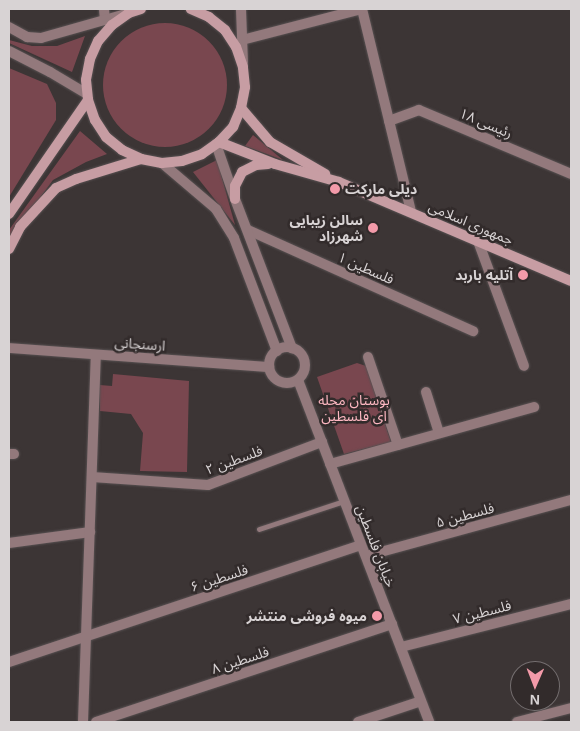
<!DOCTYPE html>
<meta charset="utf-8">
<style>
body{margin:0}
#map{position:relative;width:580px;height:731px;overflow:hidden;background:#3c3535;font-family:Arial,"Noto Sans Arabic",sans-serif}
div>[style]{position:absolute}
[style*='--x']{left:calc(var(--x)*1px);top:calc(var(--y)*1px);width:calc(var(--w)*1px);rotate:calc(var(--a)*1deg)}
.green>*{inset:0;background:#79474f}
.round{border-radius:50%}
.roads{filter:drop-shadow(0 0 1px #585152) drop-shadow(0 0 1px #585152)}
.service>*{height:5px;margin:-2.5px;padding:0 2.5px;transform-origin:2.5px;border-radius:2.5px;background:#93797c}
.minor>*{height:10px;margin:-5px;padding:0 5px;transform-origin:5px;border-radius:5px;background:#93797c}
.tertiary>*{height:10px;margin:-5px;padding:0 5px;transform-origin:5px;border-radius:5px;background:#93797c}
.tertiary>.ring{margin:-5px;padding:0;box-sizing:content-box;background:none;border:10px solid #93797c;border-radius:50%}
.secondary>*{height:10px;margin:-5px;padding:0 5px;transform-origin:5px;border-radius:5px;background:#c79da3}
.dots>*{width:14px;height:14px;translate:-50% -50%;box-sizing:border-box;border:2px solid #322b2b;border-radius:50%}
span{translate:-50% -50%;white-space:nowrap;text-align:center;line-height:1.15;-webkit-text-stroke:5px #322b2b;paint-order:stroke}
.street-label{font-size:14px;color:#d8d3d4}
.poi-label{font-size:14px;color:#d8d3d4;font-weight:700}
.left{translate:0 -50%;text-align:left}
.right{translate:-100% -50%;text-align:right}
.park-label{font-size:14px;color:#feb8c2}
.frame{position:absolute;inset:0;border:10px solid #d8d3d4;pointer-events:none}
.north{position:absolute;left:510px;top:661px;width:50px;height:50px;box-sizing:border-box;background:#322b2b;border:1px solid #746e6f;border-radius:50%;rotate:181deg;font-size:14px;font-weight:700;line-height:20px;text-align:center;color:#d8d3d4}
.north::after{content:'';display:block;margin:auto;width:18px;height:22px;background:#f39aa9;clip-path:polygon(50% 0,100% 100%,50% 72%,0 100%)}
</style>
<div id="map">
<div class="green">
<i class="round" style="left:103px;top:23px;width:124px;height:124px"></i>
<i style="clip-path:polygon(85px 36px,72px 72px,9px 43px,9px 40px,32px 46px,57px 46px)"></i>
<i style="clip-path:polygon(9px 68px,47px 84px,56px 103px,56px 120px,9px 197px)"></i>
<i style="clip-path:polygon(80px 131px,107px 154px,86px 162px,53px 180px,9px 240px,9px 230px)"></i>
<i style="clip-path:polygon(253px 135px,283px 160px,245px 146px)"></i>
<i style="clip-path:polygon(217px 160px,235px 225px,193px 172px)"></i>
<i style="clip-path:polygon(357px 363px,366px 366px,391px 442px,344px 454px,317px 377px)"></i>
<i style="clip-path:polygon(113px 374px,189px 381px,187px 472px,140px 471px,143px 433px,131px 414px,100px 411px,100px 385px,112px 386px)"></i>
</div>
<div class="roads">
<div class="service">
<i style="--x:259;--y:529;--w:89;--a:-18.2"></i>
</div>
<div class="minor">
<i style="--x:104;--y:9;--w:11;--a:85"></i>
<i style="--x:362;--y:9;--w:209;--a:76.4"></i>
<i style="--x:242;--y:40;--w:124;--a:-14.5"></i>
<i style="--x:389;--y:121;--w:32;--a:-20"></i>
<i style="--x:419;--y:110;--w:165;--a:22.8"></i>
<i style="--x:248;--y:230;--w:247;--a:24.2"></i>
<i style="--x:478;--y:241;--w:133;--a:69.8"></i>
<i style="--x:368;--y:357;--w:93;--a:71.2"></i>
<i style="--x:426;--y:392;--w:43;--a:72.4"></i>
<i style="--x:9;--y:454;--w:5;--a:0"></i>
<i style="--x:330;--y:464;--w:212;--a:-15.6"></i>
<i style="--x:92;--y:477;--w:116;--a:3.9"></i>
<i style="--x:208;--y:485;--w:122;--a:-20.7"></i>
<i style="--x:9;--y:543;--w:82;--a:-7.7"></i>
<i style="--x:366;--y:556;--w:213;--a:-15.3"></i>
<i style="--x:401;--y:647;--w:175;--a:-14.2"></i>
<i style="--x:9;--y:662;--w:371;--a:-18.4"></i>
<i style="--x:83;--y:722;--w:367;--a:-88"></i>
<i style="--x:96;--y:722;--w:312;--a:-18.3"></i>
<i style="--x:358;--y:722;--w:66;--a:-18.4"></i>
<i style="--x:517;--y:722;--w:56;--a:-14.5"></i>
</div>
<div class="tertiary">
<i style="--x:241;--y:9;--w:54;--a:87.9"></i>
<i style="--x:9;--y:27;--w:21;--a:29"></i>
<i style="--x:27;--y:37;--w:14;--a:4"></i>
<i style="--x:41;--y:38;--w:88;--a:-15.8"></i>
<i style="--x:9;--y:51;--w:46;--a:27.1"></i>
<i style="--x:50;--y:72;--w:43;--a:30.7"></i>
<i style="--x:216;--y:144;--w:58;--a:70.9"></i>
<i style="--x:235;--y:199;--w:160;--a:69.1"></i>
<i style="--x:162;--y:163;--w:71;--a:40.4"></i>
<i style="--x:216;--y:209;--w:34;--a:58"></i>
<i style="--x:234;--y:238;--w:121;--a:69.2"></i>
<i class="ring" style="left:269px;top:347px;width:26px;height:26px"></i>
<i style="--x:9;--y:348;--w:261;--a:4.2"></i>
<i style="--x:298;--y:380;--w:366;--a:69"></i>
</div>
<div class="secondary">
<i style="--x:141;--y:9;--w:13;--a:162"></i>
<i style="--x:129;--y:13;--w:21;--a:145"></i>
<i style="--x:112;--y:25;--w:21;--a:131"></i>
<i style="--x:98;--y:41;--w:20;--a:114"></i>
<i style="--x:90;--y:59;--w:21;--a:101"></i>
<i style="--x:86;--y:80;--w:20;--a:84"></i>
<i style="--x:88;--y:100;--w:21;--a:71"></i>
<i style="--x:95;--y:120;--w:20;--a:57"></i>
<i style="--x:106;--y:137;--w:21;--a:39"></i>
<i style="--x:122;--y:150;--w:21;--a:25"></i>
<i style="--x:141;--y:159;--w:21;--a:11"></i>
<i style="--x:162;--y:163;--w:20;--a:-6"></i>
<i style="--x:182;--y:161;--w:21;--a:-19"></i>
<i style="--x:202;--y:154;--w:21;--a:-35"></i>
<i style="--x:219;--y:142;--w:21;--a:-47"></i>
<i style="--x:233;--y:127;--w:21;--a:-67"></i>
<i style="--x:241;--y:108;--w:21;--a:-79"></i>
<i style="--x:245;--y:87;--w:20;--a:-96"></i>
<i style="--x:243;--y:67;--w:21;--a:-109"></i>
<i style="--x:236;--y:47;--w:20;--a:-123"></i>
<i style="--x:225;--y:30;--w:21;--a:-141"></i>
<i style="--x:209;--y:17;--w:20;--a:-156"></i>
<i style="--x:241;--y:108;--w:45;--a:49.5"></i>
<i style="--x:270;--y:142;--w:64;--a:30.2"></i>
<i style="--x:219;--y:142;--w:60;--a:21.4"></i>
<i style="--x:275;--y:164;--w:66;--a:15.7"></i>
<i style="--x:339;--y:182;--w:252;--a:23.1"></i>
<i style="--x:235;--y:199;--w:13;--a:-90"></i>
<i style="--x:235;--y:186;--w:16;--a:-63"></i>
<i style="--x:242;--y:172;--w:16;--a:-27"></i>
<i style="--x:256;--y:165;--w:12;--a:-5"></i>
<i style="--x:9;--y:214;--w:139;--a:-55.3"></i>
<i style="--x:9;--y:249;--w:25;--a:-63"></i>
<i style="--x:20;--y:227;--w:53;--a:-47.3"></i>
<i style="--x:56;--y:188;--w:22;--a:-24"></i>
<i style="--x:76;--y:179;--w:68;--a:-17.1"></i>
</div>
</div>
<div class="dots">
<i style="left:335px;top:189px;background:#f39aa9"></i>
<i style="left:373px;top:228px;background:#f39aa9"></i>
<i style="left:523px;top:275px;background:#f39aa9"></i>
<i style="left:377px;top:616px;background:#f39aa9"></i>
</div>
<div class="street-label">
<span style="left:486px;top:123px;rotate:23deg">رئیسی ۱۸</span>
<span style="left:471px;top:223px;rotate:23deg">جمهوری اسلامی</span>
<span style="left:366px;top:268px;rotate:24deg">فلسطین ۱</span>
<span style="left:140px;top:344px;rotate:4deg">ارسنجانی</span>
<span style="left:234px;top:460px;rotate:-20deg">فلسطین ۲</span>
<span style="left:465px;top:515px;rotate:-15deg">فلسطین ۵</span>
<span style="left:376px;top:546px;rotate:69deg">خیابان فلسطین</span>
<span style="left:219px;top:578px;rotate:-18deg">فلسطین ۶</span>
<span style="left:482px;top:612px;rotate:-14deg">فلسطین ۷</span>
<span style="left:240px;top:660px;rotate:-18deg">فلسطین ۸</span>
</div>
<div class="poi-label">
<span class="left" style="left:345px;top:189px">دیلی مارکت</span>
<span class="right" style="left:363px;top:228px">سالن زیبایی<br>شهرزاد</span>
<span class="right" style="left:513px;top:275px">آتلیه باربد</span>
<span class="right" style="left:367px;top:616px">میوه فروشی منتشر</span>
</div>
<div class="park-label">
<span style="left:354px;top:408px">بوستان محله<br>ای فلسطین</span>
</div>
<div class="frame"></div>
<div class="north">N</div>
</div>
